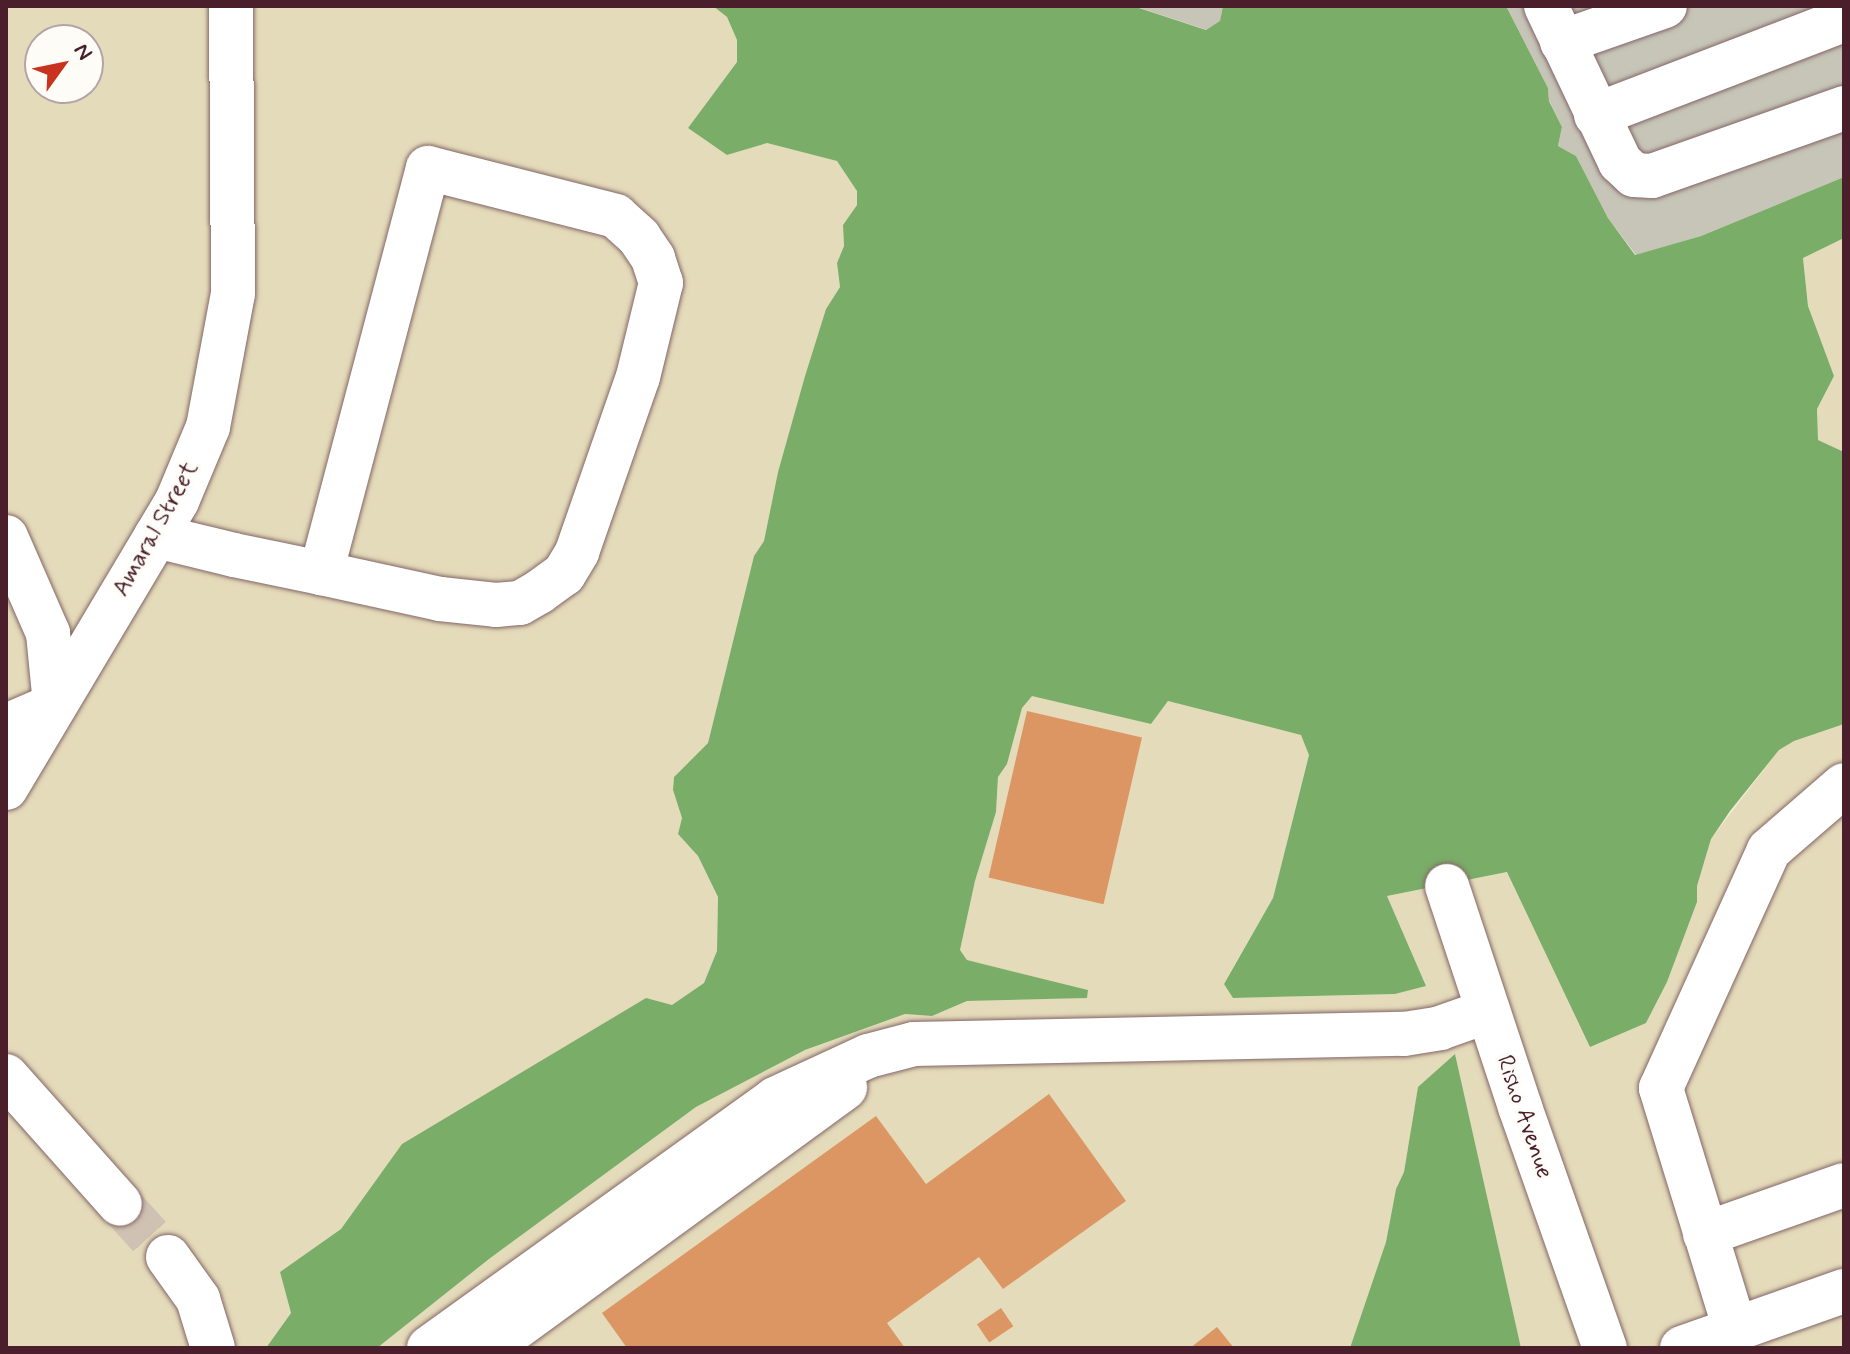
<!DOCTYPE html>
<style>
body{margin:0}
#map{position:relative;width:1850px;height:1354px;overflow:hidden;background:#f0ebd4;font-family:Mynerve,sans-serif}
div>[style]{position:absolute}
[style*='--x']{left:calc(var(--x)*1px);top:calc(var(--y)*1px);width:calc(var(--w)*1px);rotate:calc(var(--a)*1deg)}
.built>*{inset:0;background:#e4dbba}
.industrial>*{inset:0;background:#c6c5b8}
.forest>*{inset:0;background:#7aad68}
.building>*{inset:0;background:#dc9664;transform-origin:0 0}
.minor-tunnel>*{height:44px;margin-top:-22px;transform-origin:0;background:repeating-linear-gradient(90deg,#cfc2b2 0 44px,transparent 0 66px)}
.roads{filter:drop-shadow(0 0 2px #846666) drop-shadow(0 0 2px #846666)}
.minor>*{height:44px;margin:-22px;padding:0 22px;transform-origin:22px;border-radius:22px;background:#fff}
span{translate:-50% -50%;white-space:nowrap;text-align:center;line-height:1.15;-webkit-text-stroke:7px #fdfcf7;paint-order:stroke}
.street-label{font-size:24px;color:#4a1f2b}
.frame{position:absolute;inset:0;border:8px solid #4a1f2b;pointer-events:none}
.north{position:absolute;left:24px;top:24px;width:80px;height:80px;box-sizing:border-box;background:#fdfcf7;border:2px solid #b5a4a5;border-radius:50%;rotate:57deg;font-size:22px;font-weight:700;line-height:32px;text-align:center;color:#4a1f2b}
.north::after{content:'';display:block;margin:auto;width:28px;height:36px;background:#c8321e;clip-path:polygon(50% 0,100% 100%,50% 72%,0 100%)}
</style>
<div id="map">
<div class="built">
<i style="clip-path:polygon(evenodd,6px 6px,713px 6px,727px 17px,737px 40px,737px 62px,688px 128px,727px 155px,767px 143px,837px 161px,857px 190px,857px 205px,843px 225px,844px 246px,837px 263px,840px 287px,826px 309px,805px 376px,778px 472px,764px 541px,754px 556px,708px 743px,674px 777px,673px 790px,682px 818px,678px 834px,698px 856px,718px 897px,717px 951px,705px 983px,671px 1006px,659px 1003px,529px 1070px,402px 1144px,341px 1229px,280px 1272px,291px 1313px,266px 1348px,6px 1348px,6px 6px,40px 40px,88px 40px,88px 88px,40px 88px,40px 40px)"></i>
<i style="clip-path:polygon(1844px 238px,1844px 452px,1818px 440px,1817px 409px,1834px 376px,1808px 306px,1803px 257px)"></i>
<i style="clip-path:polygon(1032px 695px,1151px 724px,1168px 701px,1301px 735px,1309px 754px,1273px 898px,1224px 983px,1233px 998px,1395px 994px,1426px 986px,1387px 896px,1508px 872px,1646px 1023px,1667px 982px,1697px 902px,1697px 886px,1711px 839px,1779px 750px,1794px 741px,1844px 724px,1844px 1348px,1521px 1348px,1455px 1055px,1418px 1088px,1404px 1172px,1396px 1189px,1386px 1242px,1350px 1348px,377px 1348px,489px 1259px,696px 1107px,805px 1050px,905px 1014px,932px 1016px,967px 1001px,1086px 998px,1088px 990px,967px 960px,960px 950px,975px 881px,996px 812px,998px 777px,1007px 764px,1022px 708px)"></i>
</div>
<div class="industrial">
<i style="clip-path:polygon(1134px 6px,1223px 6px,1220px 22px,1207px 30px)"></i>
<i style="clip-path:polygon(1506px 6px,1844px 6px,1844px 177px,1701px 236px,1636px 255px,1608px 218px,1576px 156px,1558px 146px,1562px 127px,1549px 100px,1548px 88px)"></i>
</div>
<div class="forest">
<i style="clip-path:polygon(713px 6px,1133px 6px,1206px 30px,1220px 21px,1223px 6px,1506px 6px,1548px 88px,1549px 101px,1562px 127px,1558px 146px,1576px 156px,1608px 218px,1635px 255px,1701px 236px,1844px 177px,1844px 238px,1803px 258px,1808px 306px,1834px 376px,1817px 409px,1818px 440px,1844px 452px,1844px 724px,1794px 741px,1779px 750px,1730px 811px,1711px 839px,1697px 886px,1697px 902px,1667px 982px,1646px 1023px,1590px 1047px,1507px 872px,1387px 896px,1426px 986px,1395px 994px,1233px 998px,1224px 984px,1273px 898px,1309px 755px,1301px 735px,1168px 701px,1151px 724px,1032px 696px,1022px 708px,1007px 764px,998px 777px,996px 812px,975px 881px,960px 950px,967px 960px,1088px 990px,1087px 998px,967px 1001px,932px 1016px,905px 1014px,805px 1050px,696px 1107px,489px 1259px,377px 1348px,266px 1348px,291px 1313px,280px 1272px,341px 1229px,402px 1144px,646px 998px,672px 1005px,704px 983px,717px 951px,718px 897px,698px 856px,678px 834px,682px 818px,673px 790px,674px 777px,708px 743px,754px 556px,764px 541px,778px 472px,805px 376px,826px 309px,840px 287px,837px 263px,844px 246px,843px 225px,857px 205px,857px 191px,837px 161px,767px 143px,727px 155px,688px 128px,737px 62px,737px 40px,727px 17px)"></i>
<i style="clip-path:polygon(1455px 1054px,1521px 1348px,1350px 1348px,1386px 1242px,1396px 1189px,1404px 1172px,1418px 1087px)"></i>
</div>
<div class="building">
<i style="left:1027px;top:711px;width:118px;height:171px;rotate:13deg"></i>
<i style="clip-path:polygon(1049px 1094px,1126px 1201px,1003px 1289px,979px 1257px,887px 1323px,905px 1348px,627px 1348px,602px 1313px,876px 1116px,926px 1184px)"></i>
<i style="left:1001px;top:1308px;width:22px;height:29px;rotate:56deg"></i>
<i style="clip-path:polygon(1217px 1327px,1234px 1348px,1190px 1348px)"></i>
</div>
<div class="minor-tunnel">
<i style="--x:120;--y:1204;--w:72;--a:47.8"></i>
</div>
<div class="roads">
<div class="minor">
<i style="--x:1546;--y:6;--w:173;--a:64.6"></i>
<i style="--x:1620;--y:162;--w:19;--a:43"></i>
<i style="--x:1634;--y:175;--w:18;--a:3"></i>
<i style="--x:1652;--y:176;--w:204;--a:-19.5"></i>
<i style="--x:1562;--y:42;--w:109;--a:-19.3"></i>
<i style="--x:1596;--y:115;--w:266;--a:-21"></i>
<i style="--x:156;--y:536;--w:80;--a:13.7"></i>
<i style="--x:234;--y:555;--w:89;--a:11.7"></i>
<i style="--x:321;--y:573;--w:122;--a:12.3"></i>
<i style="--x:440;--y:599;--w:56;--a:6.1"></i>
<i style="--x:496;--y:605;--w:24;--a:-5"></i>
<i style="--x:520;--y:603;--w:22;--a:-30"></i>
<i style="--x:539;--y:592;--w:31;--a:-36"></i>
<i style="--x:564;--y:574;--w:26;--a:-59"></i>
<i style="--x:577;--y:552;--w:185;--a:-70.8"></i>
<i style="--x:638;--y:377;--w:97;--a:-76.3"></i>
<i style="--x:661;--y:283;--w:26;--a:-108"></i>
<i style="--x:653;--y:258;--w:25;--a:-124"></i>
<i style="--x:639;--y:237;--w:31;--a:-138"></i>
<i style="--x:616;--y:216;--w:194;--a:-165.7"></i>
<i style="--x:428;--y:168;--w:419;--a:104.8"></i>
<i style="--x:6;--y:537;--w:105;--a:66.4"></i>
<i style="--x:48;--y:633;--w:72;--a:84.4"></i>
<i style="--x:55;--y:705;--w:53;--a:156.8"></i>
<i style="--x:6;--y:788;--w:334;--a:-59.2"></i>
<i style="--x:177;--y:501;--w:80;--a:-67.3"></i>
<i style="--x:208;--y:427;--w:135;--a:-79.4"></i>
<i style="--x:233;--y:294;--w:288;--a:-90.4"></i>
<i style="--x:1447;--y:886;--w:233;--a:71.7"></i>
<i style="--x:1520;--y:1107;--w:256;--a:70.6"></i>
<i style="--x:6;--y:1076;--w:171;--a:48.3"></i>
<i style="--x:1705;--y:1234;--w:147;--a:-19.4"></i>
<i style="--x:168;--y:1257;--w:52;--a:54.5"></i>
<i style="--x:198;--y:1299;--w:51;--a:73"></i>
<i style="--x:1735;--y:1329;--w:252;--a:-107.1"></i>
<i style="--x:1661;--y:1088;--w:261;--a:-65.6"></i>
<i style="--x:1769;--y:850;--w:99;--a:-40.9"></i>
<i style="--x:429;--y:1348;--w:426;--a:-35.7"></i>
<i style="--x:775;--y:1099;--w:102;--a:-24.8"></i>
<i style="--x:868;--y:1056;--w:48;--a:-14.6"></i>
<i style="--x:914;--y:1044;--w:490;--a:-1.2"></i>
<i style="--x:1404;--y:1034;--w:36;--a:-9"></i>
<i style="--x:1440;--y:1028;--w:51;--a:-19.5"></i>
<i style="--x:488;--y:1348;--w:442;--a:-36.1"></i>
<i style="--x:1682;--y:1348;--w:172;--a:-19.4"></i>
</div>
</div>
<div class="street-label">
<span style="left:156px;top:529px;rotate:-61deg">Amaral Street</span>
<span style="left:1524px;top:1117px;rotate:71deg">Risho Avenue</span>
</div>
<div class="frame"></div>
<div class="north">N</div>
</div>
